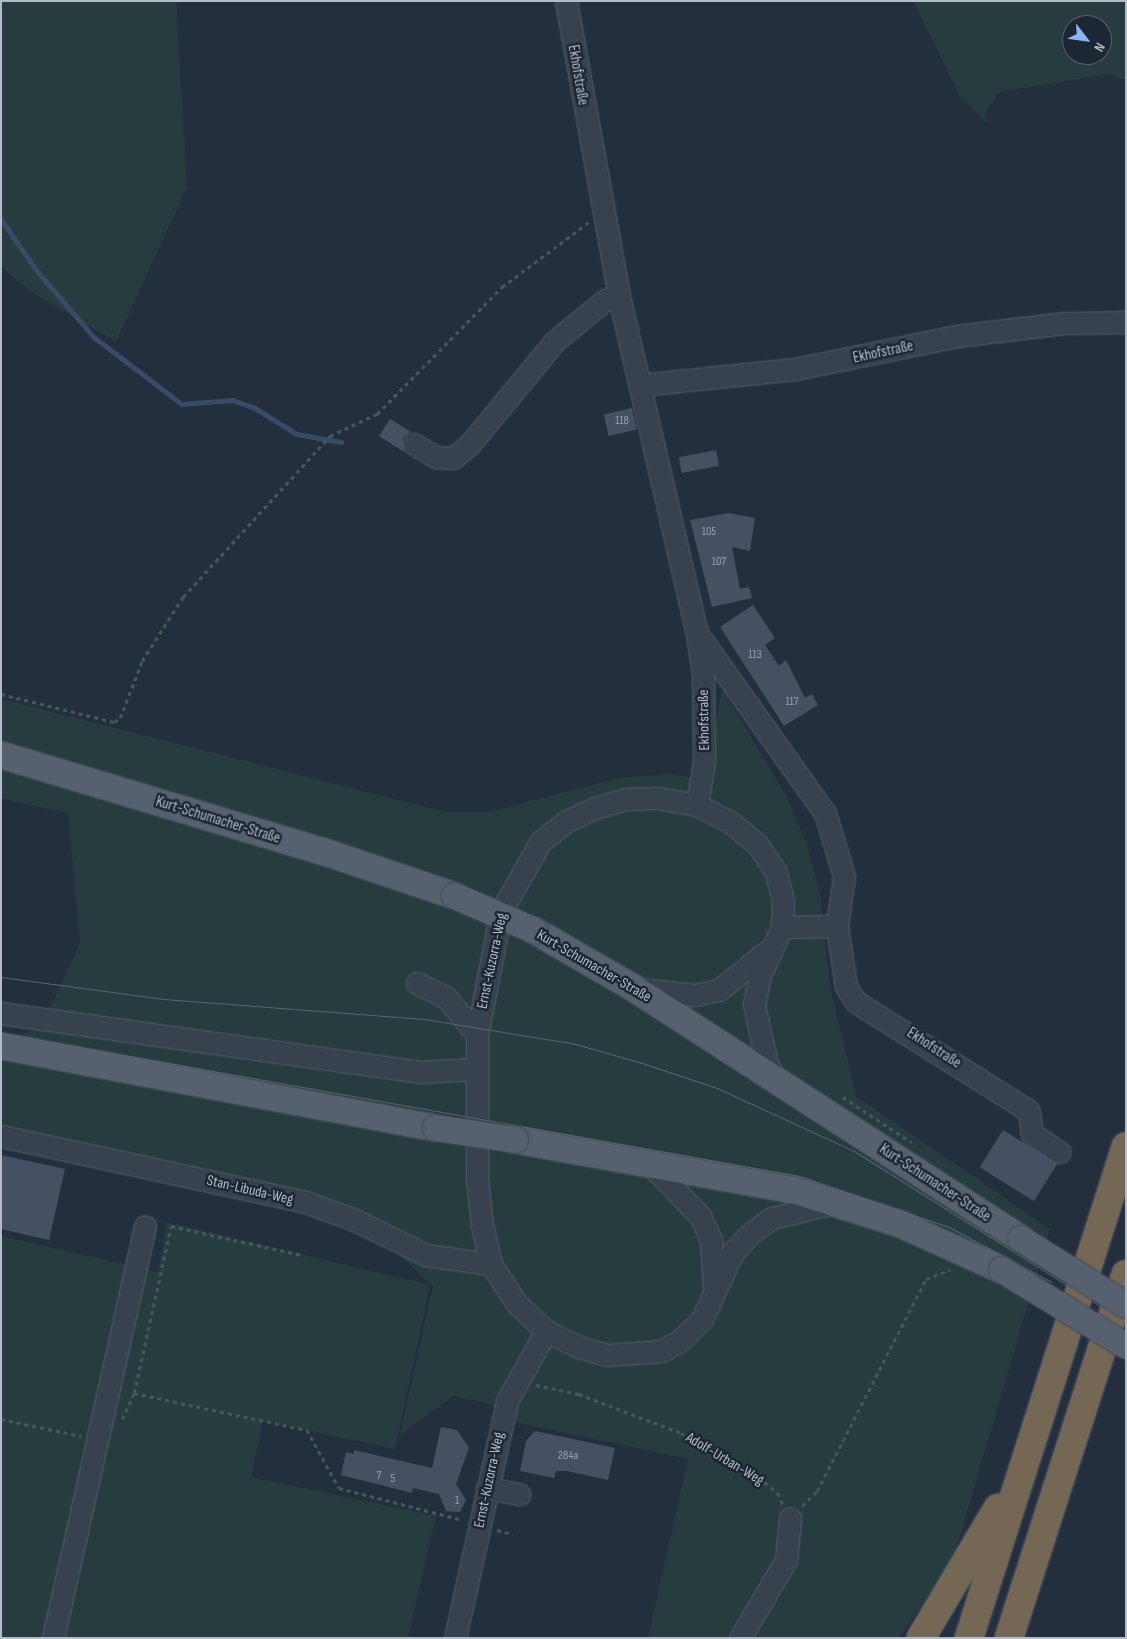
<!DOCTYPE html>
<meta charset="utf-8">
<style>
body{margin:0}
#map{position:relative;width:1127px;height:1639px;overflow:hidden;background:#242f3e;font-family:"Sofia Sans Condensed",sans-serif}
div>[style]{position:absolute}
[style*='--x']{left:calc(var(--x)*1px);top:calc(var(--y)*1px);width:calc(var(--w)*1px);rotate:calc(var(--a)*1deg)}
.green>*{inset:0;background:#263c3f}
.stream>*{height:4.5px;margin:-2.25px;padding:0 2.25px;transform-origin:2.25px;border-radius:2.25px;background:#394c67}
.building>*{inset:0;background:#455162;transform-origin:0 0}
.path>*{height:2.5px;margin-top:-1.25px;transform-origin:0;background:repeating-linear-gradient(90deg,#44595c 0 4px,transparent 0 8px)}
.roads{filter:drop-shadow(0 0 1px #565f6c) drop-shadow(0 0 1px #565f6c)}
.minor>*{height:21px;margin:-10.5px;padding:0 10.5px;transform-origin:10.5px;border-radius:10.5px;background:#38414e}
.major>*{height:26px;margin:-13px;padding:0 13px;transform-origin:13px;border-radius:13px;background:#56606e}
.highway>*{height:28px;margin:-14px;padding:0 14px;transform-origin:14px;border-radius:14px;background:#746855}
.tram>*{height:1px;margin:-0.5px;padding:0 0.5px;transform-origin:0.5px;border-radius:0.5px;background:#5a6575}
.bridges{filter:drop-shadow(0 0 1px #414a57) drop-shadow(0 0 1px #414a57)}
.major-bridge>*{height:26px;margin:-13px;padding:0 13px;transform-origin:13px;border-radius:13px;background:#56606e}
span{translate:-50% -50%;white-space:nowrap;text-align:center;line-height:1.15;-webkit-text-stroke:5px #1d2633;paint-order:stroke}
.number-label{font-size:12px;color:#98a1af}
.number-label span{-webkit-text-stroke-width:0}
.street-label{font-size:15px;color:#b4bcc9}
.frame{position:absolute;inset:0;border:2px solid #b4bcc9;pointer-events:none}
.north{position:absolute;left:1062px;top:15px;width:50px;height:50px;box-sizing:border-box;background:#1d2633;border:1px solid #59626f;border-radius:50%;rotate:120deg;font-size:14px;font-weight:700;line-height:20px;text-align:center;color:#b4bcc9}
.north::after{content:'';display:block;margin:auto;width:18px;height:22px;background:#8ab4f8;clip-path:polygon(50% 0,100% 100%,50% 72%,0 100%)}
</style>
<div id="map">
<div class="green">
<i style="clip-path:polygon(1px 1px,176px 1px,187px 187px,116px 342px,28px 290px,1px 266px)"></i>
<i style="clip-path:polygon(evenodd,913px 1px,1126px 1px,1126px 81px,1109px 74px,999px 92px,985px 113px,986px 122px,961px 98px,913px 1px,1072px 25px,1102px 25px,1102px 55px,1072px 55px,1072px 25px)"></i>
<i style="clip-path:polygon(722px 689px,786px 795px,807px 845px,820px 894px,830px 986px,856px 1096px,1050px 1229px,953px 1560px,899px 1638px,648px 1638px,688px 1459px,510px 1421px,490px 1404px,453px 1396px,400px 1435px,433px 1286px,380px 1237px,333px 1209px,1px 1136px,1px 1047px,42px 1024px,80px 944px,68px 813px,1px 799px,1px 699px,446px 812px,489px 812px,619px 778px,673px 774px,706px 782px)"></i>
<i style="clip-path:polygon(167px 1222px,430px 1285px,395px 1449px,263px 1421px,251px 1477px,436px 1516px,408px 1638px,1px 1638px,1px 1236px,158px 1272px)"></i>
</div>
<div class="stream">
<i style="--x:1;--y:219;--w:65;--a:55.1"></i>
<i style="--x:38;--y:272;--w:86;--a:49.3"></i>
<i style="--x:94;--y:337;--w:111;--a:37.3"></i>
<i style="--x:182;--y:404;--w:50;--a:-4.6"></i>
<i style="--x:232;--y:400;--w:24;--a:19"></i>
<i style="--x:255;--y:408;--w:49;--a:31.8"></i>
<i style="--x:297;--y:434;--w:45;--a:10.3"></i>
</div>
<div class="building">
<i style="left:632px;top:408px;width:22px;height:29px;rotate:77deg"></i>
<i style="clip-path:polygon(390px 419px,411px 432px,403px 438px,404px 452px,379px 436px)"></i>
<i style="left:716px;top:450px;width:16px;height:38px;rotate:79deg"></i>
<i style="clip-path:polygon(729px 513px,755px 518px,750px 551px,732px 547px,740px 589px,749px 587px,752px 598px,712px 607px,690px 520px)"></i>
<i style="clip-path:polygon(753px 605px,775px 638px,765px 645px,779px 666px,786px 660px,805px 698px,812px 694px,818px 705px,784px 726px,720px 627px)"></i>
<i style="left:1003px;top:1130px;width:64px;height:44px;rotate:32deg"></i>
<i style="clip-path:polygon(1px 1155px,65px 1169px,49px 1240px,1px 1229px)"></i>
<i style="clip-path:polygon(441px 1427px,457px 1430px,469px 1448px,456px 1484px,466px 1500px,460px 1512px,446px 1511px,439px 1494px,413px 1488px,412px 1493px,341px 1475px,346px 1452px,354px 1454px,354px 1450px,432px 1468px)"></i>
<i style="clip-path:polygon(535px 1431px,615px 1448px,608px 1480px,567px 1471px,556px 1471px,554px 1478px,520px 1471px,526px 1441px)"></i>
</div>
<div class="path">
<i style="--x:1;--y:694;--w:116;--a:13.9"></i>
<i style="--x:114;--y:722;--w:7;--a:-34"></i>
<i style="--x:120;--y:718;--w:61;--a:-68.9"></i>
<i style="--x:142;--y:661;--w:76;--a:-57.4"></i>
<i style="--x:183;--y:597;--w:218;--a:-47.6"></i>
<i style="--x:330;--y:436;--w:52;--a:-25.1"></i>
<i style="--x:377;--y:414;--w:178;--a:-45.5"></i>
<i style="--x:502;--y:287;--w:109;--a:-36.8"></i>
<i style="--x:843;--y:1097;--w:82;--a:33.5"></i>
<i style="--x:536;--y:1385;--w:44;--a:11.8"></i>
<i style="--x:579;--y:1394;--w:109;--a:20.9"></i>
<i style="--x:681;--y:1433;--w:81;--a:28.8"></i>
<i style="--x:752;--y:1472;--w:33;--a:39"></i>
<i style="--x:778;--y:1493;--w:12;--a:66"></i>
<i style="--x:134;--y:1393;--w:177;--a:12.1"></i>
<i style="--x:307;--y:1430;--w:66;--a:61.1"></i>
<i style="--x:339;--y:1488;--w:128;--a:14.5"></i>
<i style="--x:1;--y:1419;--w:82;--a:12"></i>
<i style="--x:122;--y:1419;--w:29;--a:-65"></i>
<i style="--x:134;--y:1393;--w:171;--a:-77.5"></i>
<i style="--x:171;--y:1226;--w:134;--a:12.5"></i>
<i style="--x:802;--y:1506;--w:21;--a:-45"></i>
<i style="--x:817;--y:1491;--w:238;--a:-62.8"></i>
<i style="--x:926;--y:1279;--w:26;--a:-21"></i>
<i style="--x:497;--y:1530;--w:16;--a:15"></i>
</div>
<div class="roads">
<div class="minor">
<i style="--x:566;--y:1;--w:300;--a:79.8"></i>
<i style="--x:619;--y:296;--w:347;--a:77"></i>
<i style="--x:697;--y:634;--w:40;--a:81.5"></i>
<i style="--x:703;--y:674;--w:87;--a:89.3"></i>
<i style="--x:704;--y:761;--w:45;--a:99"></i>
<i style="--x:640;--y:385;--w:156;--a:-5.9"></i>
<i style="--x:795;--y:369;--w:165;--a:-11.5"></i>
<i style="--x:957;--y:336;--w:108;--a:-6.9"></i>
<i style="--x:1064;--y:323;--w:62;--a:-0.9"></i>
<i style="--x:414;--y:444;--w:26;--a:31"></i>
<i style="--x:436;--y:457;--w:17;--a:3"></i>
<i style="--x:453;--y:458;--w:22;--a:-39"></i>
<i style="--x:470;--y:444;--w:134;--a:-50.5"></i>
<i style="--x:555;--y:341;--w:65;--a:-39.4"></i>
<i style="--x:605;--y:300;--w:15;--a:-16"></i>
<i style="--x:699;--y:636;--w:217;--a:54.6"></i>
<i style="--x:825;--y:813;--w:66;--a:73.2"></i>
<i style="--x:844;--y:876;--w:50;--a:98"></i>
<i style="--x:782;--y:927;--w:55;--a:-1"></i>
<i style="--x:837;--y:926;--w:62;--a:81.6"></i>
<i style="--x:846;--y:987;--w:18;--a:56"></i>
<i style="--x:856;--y:1002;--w:204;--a:32.2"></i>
<i style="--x:1029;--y:1111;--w:23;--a:83"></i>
<i style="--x:1032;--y:1134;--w:33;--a:33"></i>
<i style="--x:417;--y:983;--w:32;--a:26"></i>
<i style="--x:446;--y:997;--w:49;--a:50.8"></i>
<i style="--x:639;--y:989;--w:56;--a:6.1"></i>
<i style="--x:695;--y:995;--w:25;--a:-12"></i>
<i style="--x:719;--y:990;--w:60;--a:-39"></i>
<i style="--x:1;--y:1013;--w:423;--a:8"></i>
<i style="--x:420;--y:1072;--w:56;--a:-3.1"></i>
<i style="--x:777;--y:1081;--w:20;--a:-120"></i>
<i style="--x:767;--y:1064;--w:60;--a:-102.4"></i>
<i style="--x:754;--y:1005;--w:31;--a:-79"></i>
<i style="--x:760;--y:975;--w:53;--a:-65.4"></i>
<i style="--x:782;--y:927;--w:26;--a:-88"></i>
<i style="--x:783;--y:901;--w:30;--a:-104"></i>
<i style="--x:776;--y:872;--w:32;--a:-124"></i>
<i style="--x:758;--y:845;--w:34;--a:-140"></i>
<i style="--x:732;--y:823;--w:39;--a:-153"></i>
<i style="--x:697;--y:805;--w:41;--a:-170.1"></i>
<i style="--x:657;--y:798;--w:31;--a:178"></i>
<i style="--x:626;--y:799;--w:32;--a:164"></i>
<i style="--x:595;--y:808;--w:31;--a:155"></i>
<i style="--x:567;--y:821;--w:33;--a:142"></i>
<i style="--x:541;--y:841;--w:81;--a:119.7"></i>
<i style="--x:501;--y:911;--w:126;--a:101"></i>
<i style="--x:477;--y:1035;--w:144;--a:90"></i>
<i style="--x:477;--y:1179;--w:46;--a:83.8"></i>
<i style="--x:482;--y:1225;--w:40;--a:77"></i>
<i style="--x:491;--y:1264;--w:48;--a:57"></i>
<i style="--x:517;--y:1304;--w:40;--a:43"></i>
<i style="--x:546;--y:1331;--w:37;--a:26"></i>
<i style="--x:579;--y:1347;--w:29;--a:16"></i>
<i style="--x:607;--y:1355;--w:54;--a:-4.2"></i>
<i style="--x:661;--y:1351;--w:21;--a:-28"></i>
<i style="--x:680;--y:1341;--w:31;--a:-45"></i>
<i style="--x:702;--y:1319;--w:74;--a:-65.2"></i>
<i style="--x:733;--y:1252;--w:26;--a:-47"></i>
<i style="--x:751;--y:1233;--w:26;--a:-36"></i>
<i style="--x:772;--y:1218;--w:63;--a:-13.8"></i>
<i style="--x:1;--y:1136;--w:311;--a:12.2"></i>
<i style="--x:305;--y:1202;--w:53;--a:19.8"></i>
<i style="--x:355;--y:1220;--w:79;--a:26.2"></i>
<i style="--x:426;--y:1255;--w:66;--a:7.9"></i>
<i style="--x:649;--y:1163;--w:74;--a:46.1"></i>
<i style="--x:700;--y:1216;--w:26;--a:65"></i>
<i style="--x:711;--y:1240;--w:45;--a:86.2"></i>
<i style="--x:487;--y:1488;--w:33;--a:11"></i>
<i style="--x:53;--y:1638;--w:422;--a:-77.4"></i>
<i style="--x:455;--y:1638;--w:243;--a:-77.6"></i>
<i style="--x:507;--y:1401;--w:80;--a:-60.9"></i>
<i style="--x:740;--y:1638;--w:91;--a:-59.5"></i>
<i style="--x:786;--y:1560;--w:42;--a:-84.6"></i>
</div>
<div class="major">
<i style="--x:1;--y:755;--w:335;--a:16.7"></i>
<i style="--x:322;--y:851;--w:140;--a:18.7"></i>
<i style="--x:535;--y:931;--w:112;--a:30"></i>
<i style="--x:632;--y:987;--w:463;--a:32.9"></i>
<i style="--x:1;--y:1046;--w:443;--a:10.7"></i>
<i style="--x:515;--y:1140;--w:282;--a:10.2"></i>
<i style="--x:793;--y:1190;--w:112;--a:17.6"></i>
<i style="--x:900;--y:1224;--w:112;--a:24.3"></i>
</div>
<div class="highway">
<i style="--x:921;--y:1638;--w:151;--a:-59.4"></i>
<i style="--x:969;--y:1638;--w:516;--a:-72.3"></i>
<i style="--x:1009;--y:1638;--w:382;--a:-72.2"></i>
</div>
</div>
<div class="tram">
<i style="--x:1;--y:977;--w:164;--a:7.7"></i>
<i style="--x:164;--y:999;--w:261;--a:4.4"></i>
<i style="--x:424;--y:1019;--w:154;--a:9.3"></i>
<i style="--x:576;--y:1044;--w:72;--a:16.2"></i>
<i style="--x:645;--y:1064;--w:76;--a:18.4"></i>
<i style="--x:717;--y:1088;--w:151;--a:24.7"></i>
<i style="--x:854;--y:1151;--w:321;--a:32.2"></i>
<i style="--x:1;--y:1033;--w:811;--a:10.16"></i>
<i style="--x:799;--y:1176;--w:158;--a:18.8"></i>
<i style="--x:949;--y:1227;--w:116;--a:28.3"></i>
</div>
<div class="bridges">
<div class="major-bridge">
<i style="--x:455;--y:896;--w:87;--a:23.6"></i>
<i style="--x:436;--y:1128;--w:80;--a:8.6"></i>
<i style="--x:1021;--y:1239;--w:124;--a:32.2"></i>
<i style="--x:1002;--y:1270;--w:145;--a:31.5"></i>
</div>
</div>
<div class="number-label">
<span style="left:622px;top:421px">118</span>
<span style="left:709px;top:532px">105</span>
<span style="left:719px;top:562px">107</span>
<span style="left:755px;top:655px">113</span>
<span style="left:792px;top:702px">117</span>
<span style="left:568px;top:1456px">284a</span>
<span style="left:379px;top:1476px">7</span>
<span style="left:393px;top:1479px">5</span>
<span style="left:457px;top:1501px">1</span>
</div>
<div class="street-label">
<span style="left:578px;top:75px;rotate:80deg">Ekhofstraße</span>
<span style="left:883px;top:352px;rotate:-12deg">Ekhofstraße</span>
<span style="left:704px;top:720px;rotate:-91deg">Ekhofstraße</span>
<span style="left:218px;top:820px;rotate:17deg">Kurt-Schumacher-Straße</span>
<span style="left:492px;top:961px;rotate:-78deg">Ernst-Kuzorra-Weg</span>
<span style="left:594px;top:966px;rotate:30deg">Kurt-Schumacher-Straße</span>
<span style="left:934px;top:1048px;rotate:33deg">Ekhofstraße</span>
<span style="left:935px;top:1183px;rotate:33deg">Kurt-Schumacher-Straße</span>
<span style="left:250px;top:1190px;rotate:13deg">Stan-Libuda-Weg</span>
<span style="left:725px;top:1459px;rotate:31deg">Adolf-Urban-Weg</span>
<span style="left:489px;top:1480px;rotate:-78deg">Ernst-Kuzorra-Weg</span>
</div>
<div class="frame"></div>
<div class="north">N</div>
</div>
